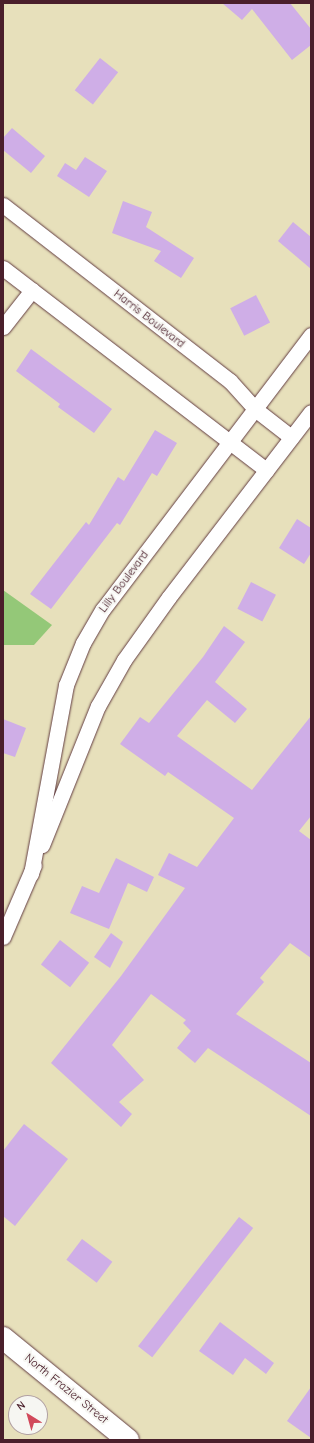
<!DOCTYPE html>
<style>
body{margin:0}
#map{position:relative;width:314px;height:1443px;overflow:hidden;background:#e7e0bb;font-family:"Comic Neue",sans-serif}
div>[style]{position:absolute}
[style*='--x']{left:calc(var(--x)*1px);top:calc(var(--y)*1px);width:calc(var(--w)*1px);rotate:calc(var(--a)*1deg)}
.green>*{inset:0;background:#94c878}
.building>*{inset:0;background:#cfaee7;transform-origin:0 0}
.roads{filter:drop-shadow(0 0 1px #623c41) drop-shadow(0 0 1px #623c41)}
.street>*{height:15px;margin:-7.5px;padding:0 7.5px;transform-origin:7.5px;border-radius:7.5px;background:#fff}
.primary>*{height:22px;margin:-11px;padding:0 11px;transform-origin:11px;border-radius:11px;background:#fff}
span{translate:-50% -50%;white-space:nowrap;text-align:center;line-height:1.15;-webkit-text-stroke:4px #f6f6f2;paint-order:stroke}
.street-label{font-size:12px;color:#4a1f2b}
.frame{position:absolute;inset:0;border:4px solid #4a1f2b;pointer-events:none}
.north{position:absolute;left:8px;top:1395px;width:40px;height:40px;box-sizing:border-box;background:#f6f6f2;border:1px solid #b1a0a2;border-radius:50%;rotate:323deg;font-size:11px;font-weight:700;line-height:16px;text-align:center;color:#4a1f2b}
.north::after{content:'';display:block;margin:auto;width:14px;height:18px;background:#d1495b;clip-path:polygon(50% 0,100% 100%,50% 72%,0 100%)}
</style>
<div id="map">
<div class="green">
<i style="clip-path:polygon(3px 590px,52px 625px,34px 645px,3px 645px)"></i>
</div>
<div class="building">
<i style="clip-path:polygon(222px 3px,290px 3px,311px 29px,311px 45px,292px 60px,252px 9px,242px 20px)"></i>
<i style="left:100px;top:58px;width:23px;height:41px;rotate:38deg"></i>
<i style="clip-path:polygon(12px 128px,45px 156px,31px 173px,3px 150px,3px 138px)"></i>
<i style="clip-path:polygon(85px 157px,107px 171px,89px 197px,57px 176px,65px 163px,76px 170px)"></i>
<i style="clip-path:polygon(123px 201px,152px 212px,146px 227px,194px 258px,181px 278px,154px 261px,161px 251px,112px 233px)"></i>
<i style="clip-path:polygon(293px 222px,311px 237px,311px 269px,278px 241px)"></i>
<i style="left:256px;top:295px;width:31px;height:29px;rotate:63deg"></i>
<i style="clip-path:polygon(31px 349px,112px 409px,94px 433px,58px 407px,60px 404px,16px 371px)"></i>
<i style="clip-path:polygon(155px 430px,177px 443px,157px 476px,152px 473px,120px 525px,117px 523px,51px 609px,30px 594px,86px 522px,89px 525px,118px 477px,124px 481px)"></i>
<i style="clip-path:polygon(297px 519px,311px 528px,311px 553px,304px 564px,279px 548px)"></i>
<i style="left:251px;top:582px;width:28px;height:30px;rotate:27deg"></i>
<i style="clip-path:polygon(224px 626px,245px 642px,215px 682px,247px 709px,235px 723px,207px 700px,177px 736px,252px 790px,311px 716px,311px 816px,299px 831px,311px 840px,311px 958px,290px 943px,260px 978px,264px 982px,236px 1014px,311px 1063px,311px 1116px,208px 1048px,195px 1063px,177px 1048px,191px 1031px,183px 1023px,186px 1020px,151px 994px,112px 1045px,144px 1080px,119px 1102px,132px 1114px,121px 1127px,51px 1063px,121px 976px,185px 888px,158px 875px,169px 853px,197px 867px,234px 818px,168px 772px,165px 776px,120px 744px,140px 717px,149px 723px,203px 657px)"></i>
<i style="clip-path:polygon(3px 719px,26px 728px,15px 757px,3px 753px)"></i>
<i style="clip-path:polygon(116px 858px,154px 877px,147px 892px,128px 883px,109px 929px,70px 913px,82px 886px,99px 893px)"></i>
<i style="clip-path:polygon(111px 933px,123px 942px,110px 968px,94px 957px)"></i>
<i style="left:60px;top:940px;width:37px;height:31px;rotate:38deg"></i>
<i style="clip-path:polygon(24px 1124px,68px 1159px,15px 1226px,3px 1216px,3px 1151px)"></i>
<i style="left:239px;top:1217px;width:18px;height:164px;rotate:38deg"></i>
<i style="left:82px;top:1239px;width:38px;height:26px;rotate:37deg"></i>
<i style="clip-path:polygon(220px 1322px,274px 1363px,266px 1374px,245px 1358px,233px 1375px,199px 1351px)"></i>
<i style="clip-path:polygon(311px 1387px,311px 1438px,287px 1421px)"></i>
</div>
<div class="roads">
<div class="street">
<i style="--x:3;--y:205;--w:287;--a:37.8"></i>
<i style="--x:230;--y:381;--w:38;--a:48"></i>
<i style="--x:255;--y:409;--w:46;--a:37.9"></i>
<i style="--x:3;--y:268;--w:332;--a:37.5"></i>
<i style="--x:3;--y:327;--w:47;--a:-51.9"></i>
<i style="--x:42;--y:845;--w:150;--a:-68.1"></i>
<i style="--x:98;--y:706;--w:53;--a:-60.5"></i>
<i style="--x:124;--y:660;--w:77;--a:-54.5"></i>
<i style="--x:169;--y:597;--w:233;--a:-52.5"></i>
<i style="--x:31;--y:874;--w:192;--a:-79.5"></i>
<i style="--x:66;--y:685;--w:45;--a:-68"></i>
<i style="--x:83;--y:643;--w:39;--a:-60"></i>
<i style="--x:103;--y:609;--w:344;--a:-52.8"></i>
<i style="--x:3;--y:937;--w:78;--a:-66.7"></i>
</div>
<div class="primary">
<i style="--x:3;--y:1338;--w:161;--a:39.2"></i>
</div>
</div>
<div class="street-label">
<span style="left:149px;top:319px;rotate:38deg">Harris Boulevard</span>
<span style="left:124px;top:582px;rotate:-53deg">Lilly Boulevard</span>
<span style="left:66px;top:1389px;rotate:39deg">North Frazier Street</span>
</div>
<div class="frame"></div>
<div class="north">N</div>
</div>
